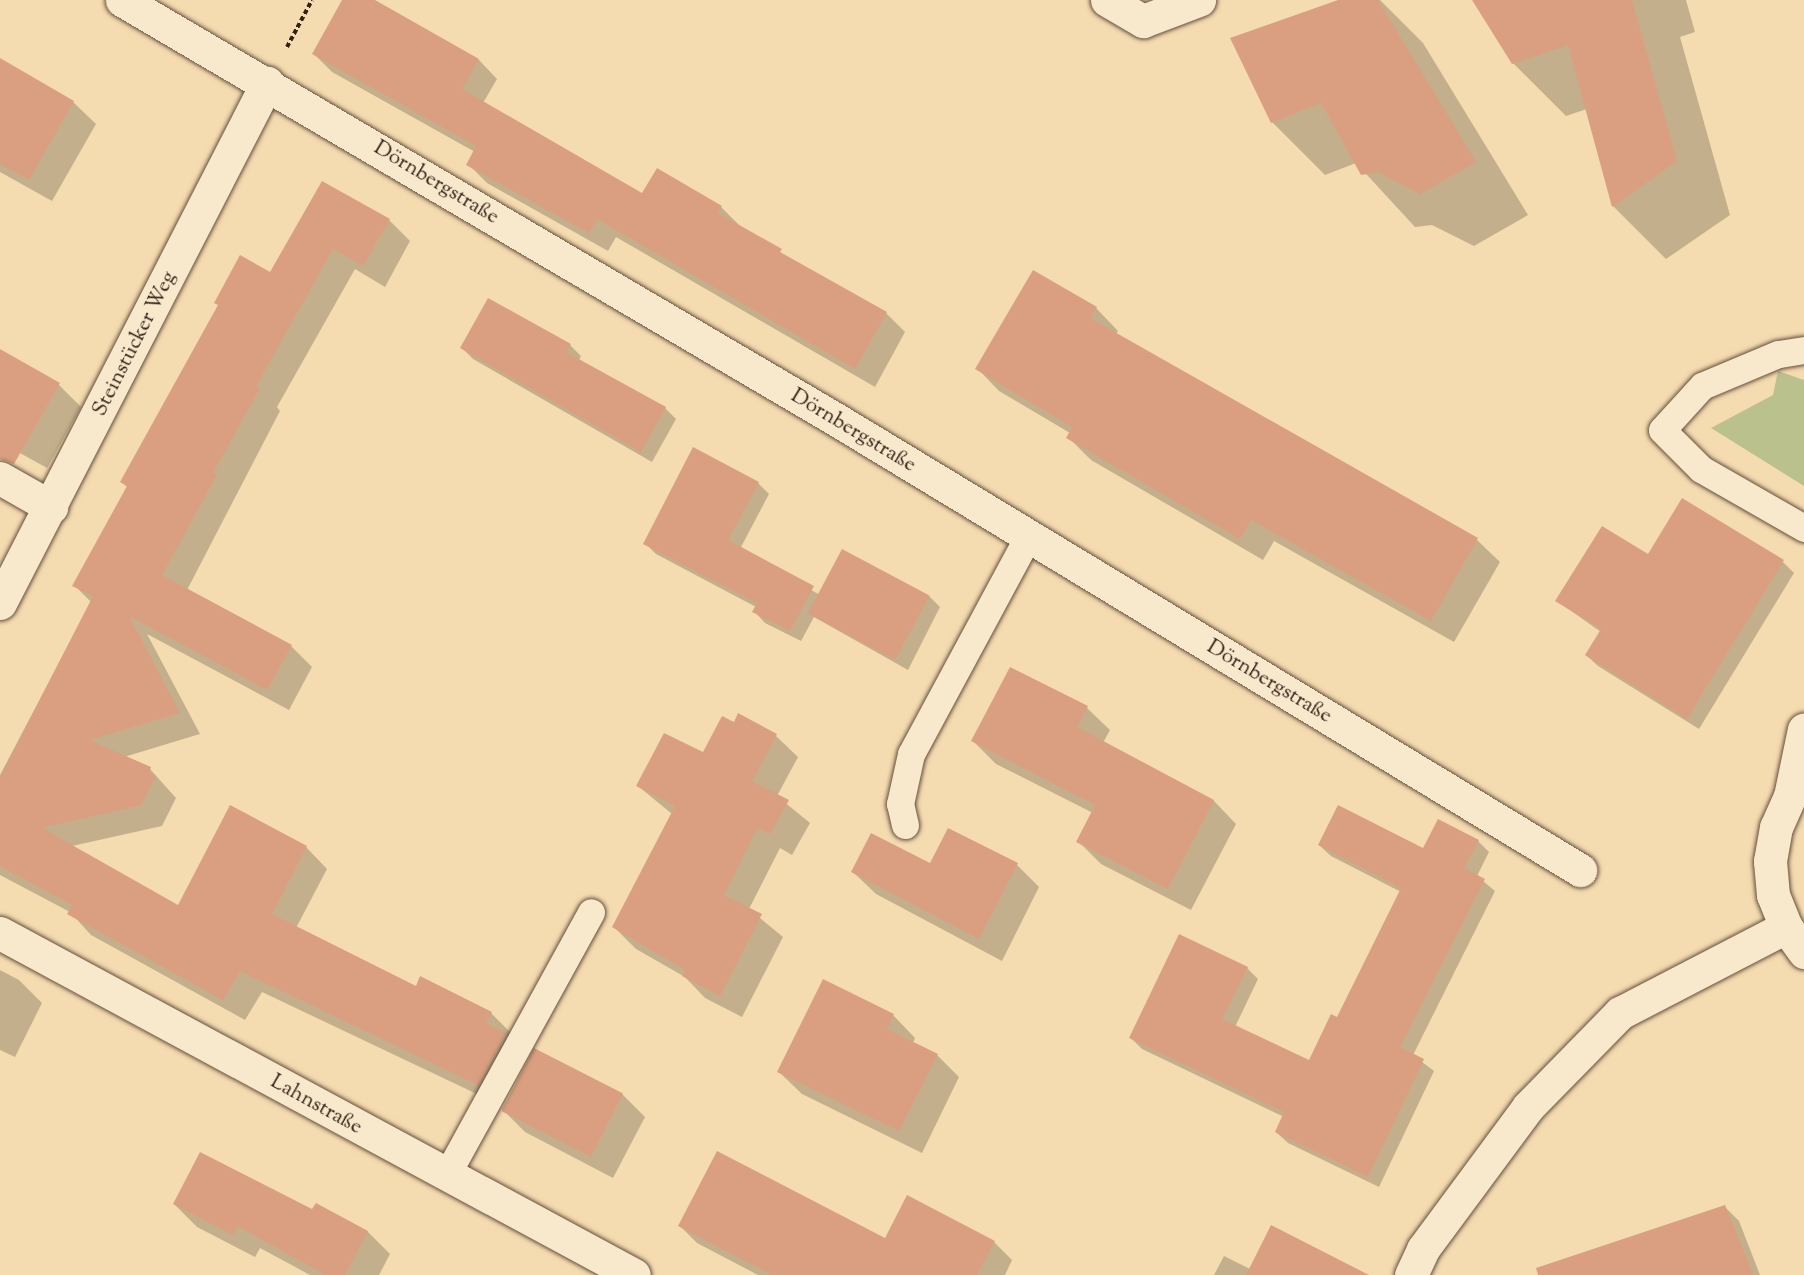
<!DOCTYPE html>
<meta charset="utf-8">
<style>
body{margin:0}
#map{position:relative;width:1804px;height:1275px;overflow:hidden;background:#f5dbb0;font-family:"Sorts Mill Goudy",serif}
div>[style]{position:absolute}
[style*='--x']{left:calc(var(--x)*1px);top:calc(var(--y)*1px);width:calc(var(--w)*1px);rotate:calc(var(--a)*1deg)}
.green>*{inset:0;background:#bac18d}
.shadow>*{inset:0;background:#0003}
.building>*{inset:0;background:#da9f80;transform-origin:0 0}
.path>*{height:4px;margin-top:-2px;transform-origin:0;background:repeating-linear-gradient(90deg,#332017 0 4.5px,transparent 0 7.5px)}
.roads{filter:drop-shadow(0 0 2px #644f3d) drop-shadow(0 0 2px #644f3d)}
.service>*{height:27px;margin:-13.5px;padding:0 13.5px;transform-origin:13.5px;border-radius:13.5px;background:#f8e8cc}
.minor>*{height:33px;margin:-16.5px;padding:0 16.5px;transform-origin:16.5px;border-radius:16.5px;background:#f8e8cc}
.tertiary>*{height:33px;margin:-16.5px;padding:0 16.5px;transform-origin:16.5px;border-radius:16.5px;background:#f8e8cc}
span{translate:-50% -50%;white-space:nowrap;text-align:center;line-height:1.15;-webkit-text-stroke:5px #f8e8cc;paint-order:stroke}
.street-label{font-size:21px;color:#332017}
</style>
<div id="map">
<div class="green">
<i style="clip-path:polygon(1778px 371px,1804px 380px,1804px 486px,1711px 428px,1773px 395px)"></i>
</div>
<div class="shadow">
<i style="clip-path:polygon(344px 0,372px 0,479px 60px,497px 79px,483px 103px,643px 195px,721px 207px,740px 226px,790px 259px,886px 313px,905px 332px,875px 387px,616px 237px,608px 251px,487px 183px,468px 164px,475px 152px,332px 72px,314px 54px)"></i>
<i style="clip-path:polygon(1342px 0,1380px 0,1423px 43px,1528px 215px,1474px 246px,1432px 225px,1415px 227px,1356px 163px,1325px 175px,1272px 122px)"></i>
<i style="clip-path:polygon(1474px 0,1686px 0,1695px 32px,1680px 37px,1730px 215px,1666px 259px,1613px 206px,1587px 109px,1566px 116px,1513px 63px)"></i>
<i style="clip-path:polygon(0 71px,73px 102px,96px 124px,52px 201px,0 172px)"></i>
<i style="clip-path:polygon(389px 220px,410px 241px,385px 287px,355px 269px,277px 407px,280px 411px,187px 590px,291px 646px,312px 667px,289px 710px,147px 634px,200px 734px,124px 757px,150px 769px,176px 798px,162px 826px,72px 846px,179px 907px,306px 847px,327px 869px,296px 928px,416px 988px,491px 1013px,512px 1034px,500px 1105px,262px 992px,245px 1020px,91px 935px,70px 912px,0 875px,0 775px,91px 602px,74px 585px,128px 488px,122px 482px,271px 274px)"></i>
<i style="clip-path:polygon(1096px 308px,1118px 331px,1116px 334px,1477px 540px,1500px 562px,1454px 642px,1274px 541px,1263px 560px,1091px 460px,1068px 437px,1070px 433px,999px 391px,977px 368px)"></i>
<i style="clip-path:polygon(570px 345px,581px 356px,579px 360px,665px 408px,676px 419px,652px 462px,473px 359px,462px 348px)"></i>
<i style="clip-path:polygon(0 362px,59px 385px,81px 407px,47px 468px,0 442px)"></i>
<i style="clip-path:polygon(758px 483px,769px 494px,740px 549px,820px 595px,929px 596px,940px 607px,908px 670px,814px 617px,801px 641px,765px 623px,754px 611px,756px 607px,656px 554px,645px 543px)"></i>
<i style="clip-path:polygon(1649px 556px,1783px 562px,1794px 573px,1699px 729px,1598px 666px,1586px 655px,1601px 632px,1557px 601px)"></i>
<i style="clip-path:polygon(1087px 708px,1110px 730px,1103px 743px,1214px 801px,1236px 824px,1191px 910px,1101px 864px,1078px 841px,1093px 813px,996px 764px,973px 741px)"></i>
<i style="clip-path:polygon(734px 724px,776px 736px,798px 757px,777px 796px,810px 823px,792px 855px,780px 848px,749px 909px,783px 937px,742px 1017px,705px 998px,685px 977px,636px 949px,614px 927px,672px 814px,638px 786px,704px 754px)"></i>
<i style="clip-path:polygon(1478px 841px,1489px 852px,1477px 876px,1495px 891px,1413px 1055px,1434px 1071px,1379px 1187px,1288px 1143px,1276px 1132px,1284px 1117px,1142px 1049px,1131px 1038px,1247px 968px,1258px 979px,1235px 1027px,1310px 1062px,1338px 1019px,1401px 892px,1331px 856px,1319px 845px,1423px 850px)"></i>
<i style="clip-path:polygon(931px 865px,1017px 865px,1039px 887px,1002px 961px,876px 894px,853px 872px)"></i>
<i style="clip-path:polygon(0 970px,19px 980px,42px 1003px,15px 1057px,0 1050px)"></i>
<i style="clip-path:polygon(893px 1015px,915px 1038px,913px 1043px,937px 1055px,959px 1077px,922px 1153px,802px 1094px,779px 1072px)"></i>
<i style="clip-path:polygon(535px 1050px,622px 1094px,645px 1117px,613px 1178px,525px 1132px,502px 1109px)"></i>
<i style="clip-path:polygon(174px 1204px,313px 1211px,368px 1232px,390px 1254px,379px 1275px,310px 1275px,260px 1248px,255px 1257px,197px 1227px)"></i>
<i style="clip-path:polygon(1724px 1206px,1739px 1221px,1760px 1275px,1602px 1275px)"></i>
<i style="clip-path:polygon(680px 1226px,885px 1240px,994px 1242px,1012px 1260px,1005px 1275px,758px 1275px,697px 1243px)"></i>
<i style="clip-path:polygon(1224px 1256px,1250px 1269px,1339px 1275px,1214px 1275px)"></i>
</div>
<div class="building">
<i style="clip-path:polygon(342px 0,375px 0,479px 59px,462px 89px,642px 193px,657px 168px,722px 206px,718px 213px,782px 249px,780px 252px,887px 312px,855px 369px,597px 219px,589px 233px,466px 165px,476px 146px,312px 54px)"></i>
<i style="clip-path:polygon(1338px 0,1378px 0,1476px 162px,1420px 194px,1378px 172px,1361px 175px,1321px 103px,1271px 123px,1230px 38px)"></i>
<i style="clip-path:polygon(1472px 0,1632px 0,1677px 161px,1612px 207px,1568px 45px,1512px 64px)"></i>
<i style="clip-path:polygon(0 58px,74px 101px,29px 180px,0 164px)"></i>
<i style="clip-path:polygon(322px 181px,390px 219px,363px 266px,333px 249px,256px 386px,260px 388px,213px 473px,217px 475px,162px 575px,292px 645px,267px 690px,129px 616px,180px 713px,89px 740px,151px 767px,149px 773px,156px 776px,141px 805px,42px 828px,178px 905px,230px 805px,307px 846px,272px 914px,416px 986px,420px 976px,492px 1012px,486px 1023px,506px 1033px,478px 1085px,240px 971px,223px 1000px,67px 914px,72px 905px,0 866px,0 777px,93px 596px,72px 586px,127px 486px,120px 482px,218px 305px,214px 303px,240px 255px,270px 272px)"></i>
<i style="clip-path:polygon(1033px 270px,1097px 307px,1090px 318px,1478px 538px,1431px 621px,1251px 520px,1240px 539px,1066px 438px,1072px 427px,975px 369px)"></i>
<i style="clip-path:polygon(488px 298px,571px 344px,566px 352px,666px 407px,641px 452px,460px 348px)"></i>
<i style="clip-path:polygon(0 349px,60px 383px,14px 464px,0 459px)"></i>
<i style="clip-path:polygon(693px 447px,759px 482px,728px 540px,814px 586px,790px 631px,752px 612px,757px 603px,643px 544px)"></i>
<i style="clip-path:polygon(1682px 498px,1784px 560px,1687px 719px,1585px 655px,1601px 629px,1555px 601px,1602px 526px,1648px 554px)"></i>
<i style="left:842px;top:549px;width:99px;height:73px;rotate:28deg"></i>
<i style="clip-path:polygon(1010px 667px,1088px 706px,1077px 727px,1214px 800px,1168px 889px,1076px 842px,1095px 805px,971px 741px)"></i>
<i style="clip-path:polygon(738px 713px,777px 734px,752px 781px,789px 800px,770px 834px,757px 828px,724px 895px,762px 914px,720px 996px,682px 976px,685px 970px,612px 927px,675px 806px,636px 786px,664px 733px,703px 752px,722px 716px,734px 722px)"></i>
<i style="clip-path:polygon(1338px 805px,1423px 848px,1438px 819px,1479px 840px,1464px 868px,1485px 879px,1400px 1047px,1424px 1059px,1368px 1177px,1275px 1132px,1284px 1112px,1129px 1038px,1179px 934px,1248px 967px,1222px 1019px,1309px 1060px,1331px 1014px,1337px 1017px,1401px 888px,1318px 845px)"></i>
<i style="clip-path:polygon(948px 828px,1018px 863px,979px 939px,851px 872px,871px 833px,930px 863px)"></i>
<i style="clip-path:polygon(823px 979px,894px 1014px,887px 1029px,938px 1054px,899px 1131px,777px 1072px)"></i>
<i style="left:534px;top:1048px;width:100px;height:71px;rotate:27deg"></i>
<i style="clip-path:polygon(717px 1151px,885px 1238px,907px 1195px,995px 1241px,977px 1275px,772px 1275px,678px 1226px)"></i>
<i style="clip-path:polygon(200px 1152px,312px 1209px,316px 1203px,368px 1231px,345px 1275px,326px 1275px,237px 1226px,233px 1235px,173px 1204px)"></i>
<i style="clip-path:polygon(1725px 1205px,1753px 1275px,1538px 1275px,1536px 1268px)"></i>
<i style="clip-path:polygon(1271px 1225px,1369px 1275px,1246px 1275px)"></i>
</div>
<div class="path">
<i style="--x:287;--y:47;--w:53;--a:-62"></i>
</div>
<div class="roads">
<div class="service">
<i style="--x:1804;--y:350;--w:26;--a:171"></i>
<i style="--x:1778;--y:354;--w:82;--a:157.2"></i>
<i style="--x:1702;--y:386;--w:59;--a:132.3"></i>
<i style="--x:1662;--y:430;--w:55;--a:45"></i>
<i style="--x:1701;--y:469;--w:119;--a:29.8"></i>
<i style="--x:905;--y:825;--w:22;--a:-103"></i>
<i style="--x:900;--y:804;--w:51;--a:-77.6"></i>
<i style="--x:911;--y:754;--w:247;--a:-61.7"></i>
<i style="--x:446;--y:1176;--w:301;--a:-61.2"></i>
</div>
<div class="minor">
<i style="--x:122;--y:0;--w:829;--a:30.43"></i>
<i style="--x:837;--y:420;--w:869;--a:31.2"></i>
<i style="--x:1107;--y:0;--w:42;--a:30.3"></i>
<i style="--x:1143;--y:21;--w:60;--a:-20.6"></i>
<i style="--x:0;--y:478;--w:59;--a:29.6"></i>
<i style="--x:0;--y:603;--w:585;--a:-62.82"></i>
<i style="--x:0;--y:933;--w:720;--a:28.34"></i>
</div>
<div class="tertiary">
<i style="--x:1804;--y:780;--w:21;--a:131"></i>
<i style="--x:1790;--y:796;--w:34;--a:114"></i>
<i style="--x:1776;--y:827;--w:35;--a:100"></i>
<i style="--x:1770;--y:861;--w:34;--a:85"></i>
<i style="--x:1773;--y:895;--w:35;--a:68"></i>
<i style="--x:1786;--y:927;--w:31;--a:54"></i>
<i style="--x:1790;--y:796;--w:68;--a:-78.2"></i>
<i style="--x:1411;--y:1275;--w:29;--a:-65"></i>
<i style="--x:1423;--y:1249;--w:177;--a:-53.5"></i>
<i style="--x:1528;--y:1107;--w:132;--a:-45.6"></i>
<i style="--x:1620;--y:1013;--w:187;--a:-27.4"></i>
</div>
</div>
<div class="street-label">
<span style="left:436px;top:183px;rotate:31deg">Dörnbergstraße</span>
<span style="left:135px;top:344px;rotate:-63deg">Steinstücker Weg</span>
<span style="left:853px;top:431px;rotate:31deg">Dörnbergstraße</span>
<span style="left:1269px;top:682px;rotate:31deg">Dörnbergstraße</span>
<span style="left:316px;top:1105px;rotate:29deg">Lahnstraße</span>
</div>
</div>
